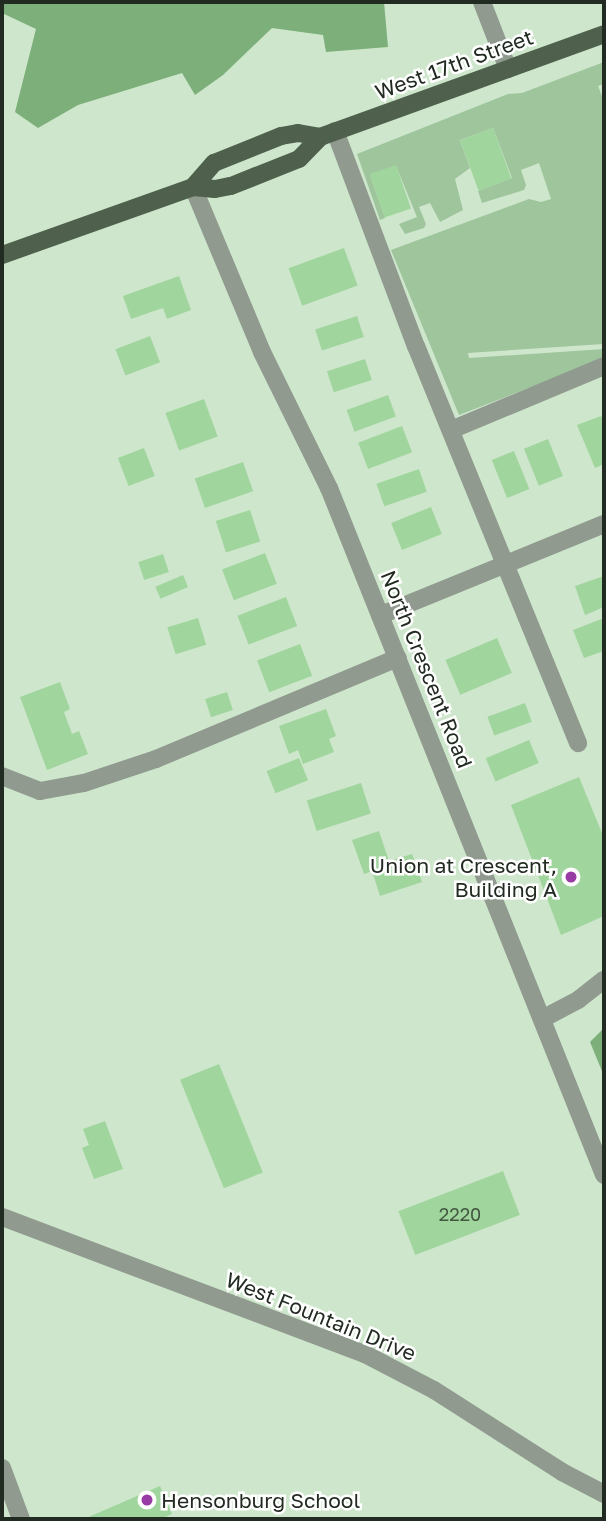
<!DOCTYPE html>
<style>
body{margin:0}
#map{position:relative;width:606px;height:1521px;overflow:hidden;background:#cee7cc;font-family:"Golos Text",sans-serif}
div>[style]{position:absolute}
[style*='--x']{left:calc(var(--x)*1px);top:calc(var(--y)*1px);width:calc(var(--w)*1px);rotate:calc(var(--a)*1deg)}
.green>*{inset:0;background:#9fc59d}
.forest>*{inset:0;background:#7caf79}
.building>*{inset:0;background:#a1d59e;transform-origin:0 0}
.minor>*{height:18px;margin:-9px;padding:0 9px;transform-origin:9px;border-radius:9px;background:#909a8f}
.major>*{height:18px;margin:-9px;padding:0 9px;transform-origin:9px;border-radius:9px;background:#4f614d}
.dots>*{width:19px;height:19px;translate:-50% -50%;box-sizing:border-box;border:4px solid #fff;border-radius:50%}
span{translate:-50% -50%;white-space:nowrap;text-align:center;line-height:1.15;-webkit-text-stroke:5px #fff;paint-order:stroke}
.number-label{font-size:18px;color:#425640}
.number-label span{-webkit-text-stroke-width:0}
.street-label{font-size:21px;color:#222b21}
.poi-label{font-size:21px;color:#222b21}
.right{translate:-100% -50%;text-align:right}
.left{translate:0 -50%;text-align:left}
.frame{position:absolute;inset:0;border:4px solid #222b21;pointer-events:none}
</style>
<div id="map">
<div class="green">
<i style="clip-path:polygon(604px 62px,604px 84px,598px 86px,604px 101px,604px 344px,468px 353px,469px 358px,604px 349px,604px 359px,459px 415px,391px 250px,529px 199px,541px 202px,551px 199px,539px 163px,521px 170px,526px 185px,524px 190px,482px 203px,478px 191px,512px 178px,493px 128px,460px 140px,470px 168px,455px 179px,463px 210px,440px 222px,430px 203px,419px 207px,426px 224px,424px 228px,405px 234px,399px 224px,417px 217px,396px 166px,370px 175px,385px 218px,380px 220px,357px 154px,508px 94px,522px 93px)"></i>
</div>
<div class="forest">
<i style="clip-path:polygon(2px 2px,384px 2px,388px 47px,326px 52px,323px 35px,272px 28px,223px 75px,195px 95px,182px 73px,78px 105px,38px 128px,15px 112px,36px 29px,2px 13px)"></i>
<i style="clip-path:polygon(604px 1028px,604px 1076px,590px 1042px)"></i>
</div>
<div class="building">
<i style="left:493px;top:128px;width:54px;height:35px;rotate:70deg"></i>
<i style="left:396px;top:165px;width:46px;height:28px;rotate:71deg"></i>
<i style="left:344px;top:248px;width:40px;height:59px;rotate:70deg"></i>
<i style="clip-path:polygon(179px 276px,191px 310px,167px 319px,163px 308px,131px 319px,123px 296px)"></i>
<i style="left:357px;top:316px;width:22px;height:44px;rotate:72deg"></i>
<i style="left:150px;top:336px;width:28px;height:37px;rotate:69deg"></i>
<i style="left:365px;top:359px;width:22px;height:40px;rotate:72deg"></i>
<i style="left:388px;top:395px;width:23px;height:44px;rotate:70deg"></i>
<i style="left:204px;top:399px;width:40px;height:41px;rotate:70deg"></i>
<i style="clip-path:polygon(601px 416px,604px 423px,604px 464px,595px 468px,577px 425px)"></i>
<i style="left:402px;top:426px;width:28px;height:47px;rotate:69deg"></i>
<i style="left:548px;top:439px;width:40px;height:26px;rotate:68deg"></i>
<i style="left:144px;top:448px;width:30px;height:28px;rotate:69deg"></i>
<i style="left:514px;top:451px;width:41px;height:24px;rotate:68deg"></i>
<i style="left:243px;top:462px;width:31px;height:51px;rotate:71deg"></i>
<i style="left:419px;top:469px;width:24px;height:45px;rotate:71deg"></i>
<i style="left:431px;top:507px;width:29px;height:43px;rotate:68deg"></i>
<i style="left:250px;top:510px;width:33px;height:36px;rotate:72deg"></i>
<i style="left:265px;top:553px;width:33px;height:46px;rotate:69deg"></i>
<i style="left:163px;top:554px;width:19px;height:26px;rotate:72deg"></i>
<i style="left:183px;top:575px;width:13px;height:30px;rotate:67deg"></i>
<i style="clip-path:polygon(604px 576px,604px 607px,585px 615px,575px 586px)"></i>
<i style="left:286px;top:597px;width:31px;height:52px;rotate:69deg"></i>
<i style="left:198px;top:618px;width:28px;height:32px;rotate:73deg"></i>
<i style="clip-path:polygon(604px 618px,604px 651px,584px 658px,573px 630px)"></i>
<i style="left:497px;top:638px;width:38px;height:56px;rotate:67deg"></i>
<i style="left:300px;top:644px;width:34px;height:46px;rotate:69deg"></i>
<i style="clip-path:polygon(60px 682px,70px 709px,64px 712px,72px 734px,79px 731px,88px 754px,47px 770px,20px 697px)"></i>
<i style="left:227px;top:692px;width:19px;height:23px;rotate:72deg"></i>
<i style="left:525px;top:703px;width:20px;height:40px;rotate:70deg"></i>
<i style="clip-path:polygon(326px 709px,336px 736px,329px 739px,334px 752px,303px 764px,298px 750px,289px 754px,279px 726px)"></i>
<i style="left:529px;top:740px;width:25px;height:47px;rotate:67deg"></i>
<i style="left:299px;top:758px;width:24px;height:35px;rotate:68deg"></i>
<i style="clip-path:polygon(579px 777px,604px 838px,604px 916px,561px 935px,511px 805px)"></i>
<i style="left:361px;top:783px;width:32px;height:57px;rotate:72deg"></i>
<i style="clip-path:polygon(379px 831px,389px 861px,412px 854px,422px 882px,380px 896px,372px 871px,364px 874px,352px 840px)"></i>
<i style="left:219px;top:1064px;width:117px;height:42px;rotate:68deg"></i>
<i style="clip-path:polygon(105px 1121px,123px 1169px,94px 1179px,82px 1148px,89px 1145px,83px 1129px)"></i>
<i style="left:503px;top:1171px;width:47px;height:112px;rotate:69deg"></i>
<i style="clip-path:polygon(160px 1486px,172px 1514px,161px 1519px,84px 1519px)"></i>
</div>
<div class="minor">
<i style="--x:482;--y:2;--w:72;--a:68.8"></i>
<i style="--x:335;--y:131;--w:230;--a:69.4"></i>
<i style="--x:416;--y:346;--w:429;--a:67.8"></i>
<i style="--x:193;--y:187;--w:179;--a:67.3"></i>
<i style="--x:262;--y:352;--w:152;--a:63.8"></i>
<i style="--x:329;--y:488;--w:740;--a:68.18"></i>
<i style="--x:451;--y:430;--w:166;--a:-22.7"></i>
<i style="--x:381;--y:615;--w:241;--a:-22.2"></i>
<i style="--x:2;--y:776;--w:41;--a:21.5"></i>
<i style="--x:40;--y:791;--w:45;--a:-10.3"></i>
<i style="--x:84;--y:783;--w:76;--a:-18.4"></i>
<i style="--x:156;--y:759;--w:262;--a:-22.7"></i>
<i style="--x:542;--y:1019;--w:41;--a:-27.8"></i>
<i style="--x:578;--y:1000;--w:33;--a:-38"></i>
<i style="--x:2;--y:1217;--w:388;--a:20.7"></i>
<i style="--x:365;--y:1354;--w:78;--a:27.6"></i>
<i style="--x:434;--y:1390;--w:152;--a:32.6"></i>
<i style="--x:562;--y:1472;--w:47;--a:27.6"></i>
<i style="--x:2;--y:1468;--w:54;--a:69.6"></i>
</div>
<div class="major">
<i style="--x:193;--y:187;--w:32;--a:-49"></i>
<i style="--x:214;--y:163;--w:72;--a:-21.9"></i>
<i style="--x:281;--y:136;--w:17;--a:-10"></i>
<i style="--x:298;--y:133;--w:22;--a:10"></i>
<i style="--x:2;--y:255;--w:203;--a:-19.6"></i>
<i style="--x:193;--y:187;--w:22;--a:5"></i>
<i style="--x:215;--y:189;--w:16;--a:-11"></i>
<i style="--x:231;--y:186;--w:73;--a:-21.7"></i>
<i style="--x:299;--y:159;--w:30;--a:-46"></i>
<i style="--x:320;--y:137;--w:302;--a:-19.9"></i>
</div>
<div class="dots">
<i style="left:571px;top:877px;background:#993ba4"></i>
<i style="left:147px;top:1500px;background:#993ba4"></i>
</div>
<div class="number-label">
<span style="left:460px;top:1214px">2220</span>
</div>
<div class="street-label">
<span style="left:454px;top:64px;rotate:-20deg">West 17th Street</span>
<span style="left:427px;top:669px;rotate:68deg">North Crescent Road</span>
<span style="left:321px;top:1316px;rotate:22deg">West Fountain Drive</span>
</div>
<div class="poi-label">
<span class="right" style="left:557px;top:877px">Union at Crescent,<br>Building A</span>
<span class="left" style="left:161px;top:1500px">Hensonburg School</span>
</div>
<div class="frame"></div>
</div>
